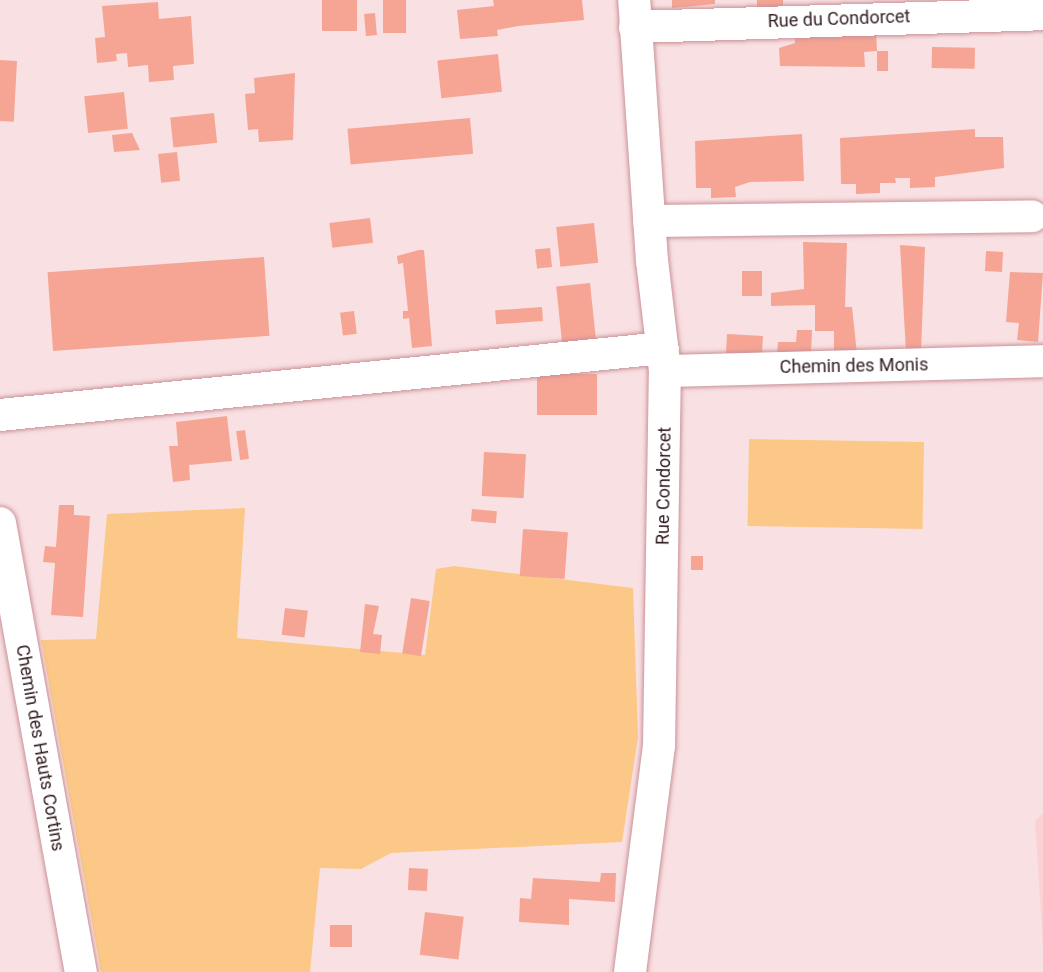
<!DOCTYPE html>
<style>
body{margin:0}
#map{position:relative;width:1043px;height:972px;overflow:hidden;background:#f9e0e2;font-family:Roboto,sans-serif}
div>[style]{position:absolute}
[style*='--x']{left:calc(var(--x)*1px);top:calc(var(--y)*1px);width:calc(var(--w)*1px);rotate:calc(var(--a)*1deg)}
.built>*{inset:0;background:#fbd1d4}
.green>*{inset:0;background:#fbc887;transform-origin:0 0}
.building>*{inset:0;background:#f6a594;transform-origin:0 0}
.roads{filter:drop-shadow(0 0 2px #cb9197) drop-shadow(0 0 2px #cb9197)}
.minor>*{height:32px;margin:-16px;padding:0 16px;transform-origin:16px;border-radius:16px;background:#fff}
span{translate:-50% -50%;white-space:nowrap;text-align:center;line-height:1.15;-webkit-text-stroke:6px #fff;paint-order:stroke}
.street-label{font-size:18px;color:#321c1f}
</style>
<div id="map">
<div class="built">
<i style="clip-path:polygon(1043px 813px,1043px 946px,1035px 821px)"></i>
</div>
<div class="green">
<i style="left:924px;top:442px;width:87px;height:175px;rotate:91deg"></i>
<i style="clip-path:polygon(245px 508px,237px 638px,425px 655px,436px 569px,454px 566px,633px 588px,638px 737px,622px 842px,391px 853px,361px 869px,320px 868px,310px 972px,101px 972px,41px 640px,96px 639px,107px 514px)"></i>
</div>
<div class="building">
<i style="left:322px;top:0;width:35px;height:31px"></i>
<i style="left:383px;top:0;width:23px;height:33px"></i>
<i style="clip-path:polygon(493px 0,582px 0,584px 20px,518px 26px,497px 30px,498px 36px,460px 39px,457px 10px,494px 6px)"></i>
<i style="clip-path:polygon(672px 0,715px 0,715px 4px,672px 8px)"></i>
<i style="left:757px;top:0;width:26px;height:13px"></i>
<i style="clip-path:polygon(158px 2px,159px 19px,191px 16px,194px 64px,173px 66px,174px 80px,149px 82px,148px 65px,128px 67px,127px 53px,116px 54px,117px 61px,97px 63px,95px 38px,105px 37px,102px 6px)"></i>
<i style="left:375px;top:13px;width:22px;height:11px;rotate:85deg"></i>
<i style="clip-path:polygon(795px 27px,876px 29px,877px 51px,864px 52px,865px 67px,780px 66px,779px 48px,795px 43px)"></i>
<i style="left:932px;top:47px;width:43px;height:21px;rotate:1deg"></i>
<i style="left:877px;top:51px;width:11px;height:20px"></i>
<i style="left:498px;top:54px;width:38px;height:61px;rotate:84deg"></i>
<i style="left:0;top:60px;width:17px;height:61px;rotate:3deg"></i>
<i style="clip-path:polygon(295px 73px,293px 140px,259px 142px,258px 129px,248px 130px,245px 94px,255px 93px,254px 78px)"></i>
<i style="left:124px;top:92px;width:37px;height:40px;rotate:84deg"></i>
<i style="left:214px;top:113px;width:30px;height:44px;rotate:84deg"></i>
<i style="left:470px;top:118px;width:36px;height:123px;rotate:85deg"></i>
<i style="clip-path:polygon(975px 129px,975px 137px,1003px 137px,1004px 168px,935px 177px,935px 187px,910px 188px,910px 178px,895px 178px,896px 183px,880px 183px,880px 193px,856px 194px,856px 184px,841px 184px,840px 138px)"></i>
<i style="clip-path:polygon(132px 133px,140px 150px,114px 152px,112px 135px)"></i>
<i style="clip-path:polygon(802px 134px,804px 181px,750px 182px,735px 187px,736px 197px,711px 198px,711px 188px,696px 188px,695px 141px)"></i>
<i style="left:177px;top:152px;width:29px;height:19px;rotate:84deg"></i>
<i style="left:370px;top:218px;width:25px;height:41px;rotate:83deg"></i>
<i style="left:594px;top:223px;width:40px;height:38px;rotate:84deg"></i>
<i style="clip-path:polygon(803px 242px,847px 243px,845px 307px,852px 307px,857px 354px,834px 354px,834px 331px,815px 331px,815px 305px,771px 306px,771px 293px,804px 289px)"></i>
<i style="clip-path:polygon(900px 245px,925px 247px,921px 353px,906px 353px)"></i>
<i style="left:550px;top:248px;width:19px;height:15px;rotate:84deg"></i>
<i style="clip-path:polygon(419px 250px,424px 250px,432px 346px,412px 348px,409px 318px,403px 319px,403px 311px,408px 311px,403px 263px,398px 264px,397px 256px)"></i>
<i style="left:1003px;top:252px;width:20px;height:17px;rotate:93deg"></i>
<i style="left:264px;top:257px;width:79px;height:217px;rotate:86deg"></i>
<i style="left:762px;top:271px;width:25px;height:20px;rotate:90deg"></i>
<i style="clip-path:polygon(1010px 272px,1043px 273px,1038px 342px,1017px 340px,1019px 323px,1006px 322px)"></i>
<i style="left:590px;top:283px;width:56px;height:34px;rotate:84deg"></i>
<i style="left:542px;top:307px;width:14px;height:47px;rotate:86deg"></i>
<i style="left:354px;top:311px;width:23px;height:14px;rotate:83deg"></i>
<i style="clip-path:polygon(797px 330px,812px 330px,811px 355px,777px 355px,778px 342px,796px 342px)"></i>
<i style="left:727px;top:334px;width:36px;height:19px;rotate:3deg"></i>
<i style="left:597px;top:374px;width:41px;height:60px;rotate:90deg"></i>
<i style="clip-path:polygon(227px 416px,232px 461px,189px 465px,190px 480px,173px 482px,169px 446px,178px 446px,176px 422px)"></i>
<i style="left:245px;top:430px;width:29px;height:9px;rotate:82deg"></i>
<i style="left:484px;top:452px;width:42px;height:44px;rotate:3deg"></i>
<i style="clip-path:polygon(59px 505px,74px 505px,74px 515px,90px 516px,83px 617px,51px 615px,55px 563px,43px 562px,45px 546px,56px 547px)"></i>
<i style="left:472px;top:509px;width:25px;height:12px;rotate:5deg"></i>
<i style="left:523px;top:529px;width:45px;height:47px;rotate:4deg"></i>
<i style="left:691px;top:556px;width:12px;height:14px"></i>
<i style="left:411px;top:598px;width:19px;height:56px;rotate:9deg"></i>
<i style="clip-path:polygon(365px 604px,379px 606px,373px 634px,382px 635px,380px 654px,360px 652px)"></i>
<i style="left:285px;top:608px;width:23px;height:27px;rotate:7deg"></i>
<i style="left:409px;top:868px;width:19px;height:22px;rotate:3deg"></i>
<i style="clip-path:polygon(601px 873px,616px 873px,615px 902px,569px 899px,569px 925px,519px 922px,520px 898px,531px 899px,533px 878px,600px 882px)"></i>
<i style="left:425px;top:912px;width:39px;height:43px;rotate:7deg"></i>
<i style="left:330px;top:925px;width:22px;height:22px"></i>
</div>
<div class="roads">
<div class="minor">
<i style="--x:635;--y:27;--w:408;--a:-1.8"></i>
<i style="--x:649;--y:221;--w:383;--a:-0.7"></i>
<i style="--x:665;--y:371;--w:378;--a:-1.5"></i>
<i style="--x:0;--y:415;--w:666;--a:-5.77"></i>
<i style="--x:0;--y:523;--w:456;--a:79.8"></i>
<i style="--x:630;--y:972;--w:228;--a:-82.7"></i>
<i style="--x:659;--y:746;--w:375;--a:-89.1"></i>
<i style="--x:665;--y:371;--w:111;--a:-96.7"></i>
<i style="--x:652;--y:261;--w:262;--a:-93.9"></i>
</div>
</div>
<div class="street-label">
<span style="left:839px;top:19px;rotate:-2deg">Rue du Condorcet</span>
<span style="left:854px;top:366px;rotate:-1deg">Chemin des Monis</span>
<span style="left:664px;top:486px;rotate:-89deg">Rue Condorcet</span>
<span style="left:40px;top:748px;rotate:80deg">Chemin des Hauts Cortins</span>
</div>
</div>
